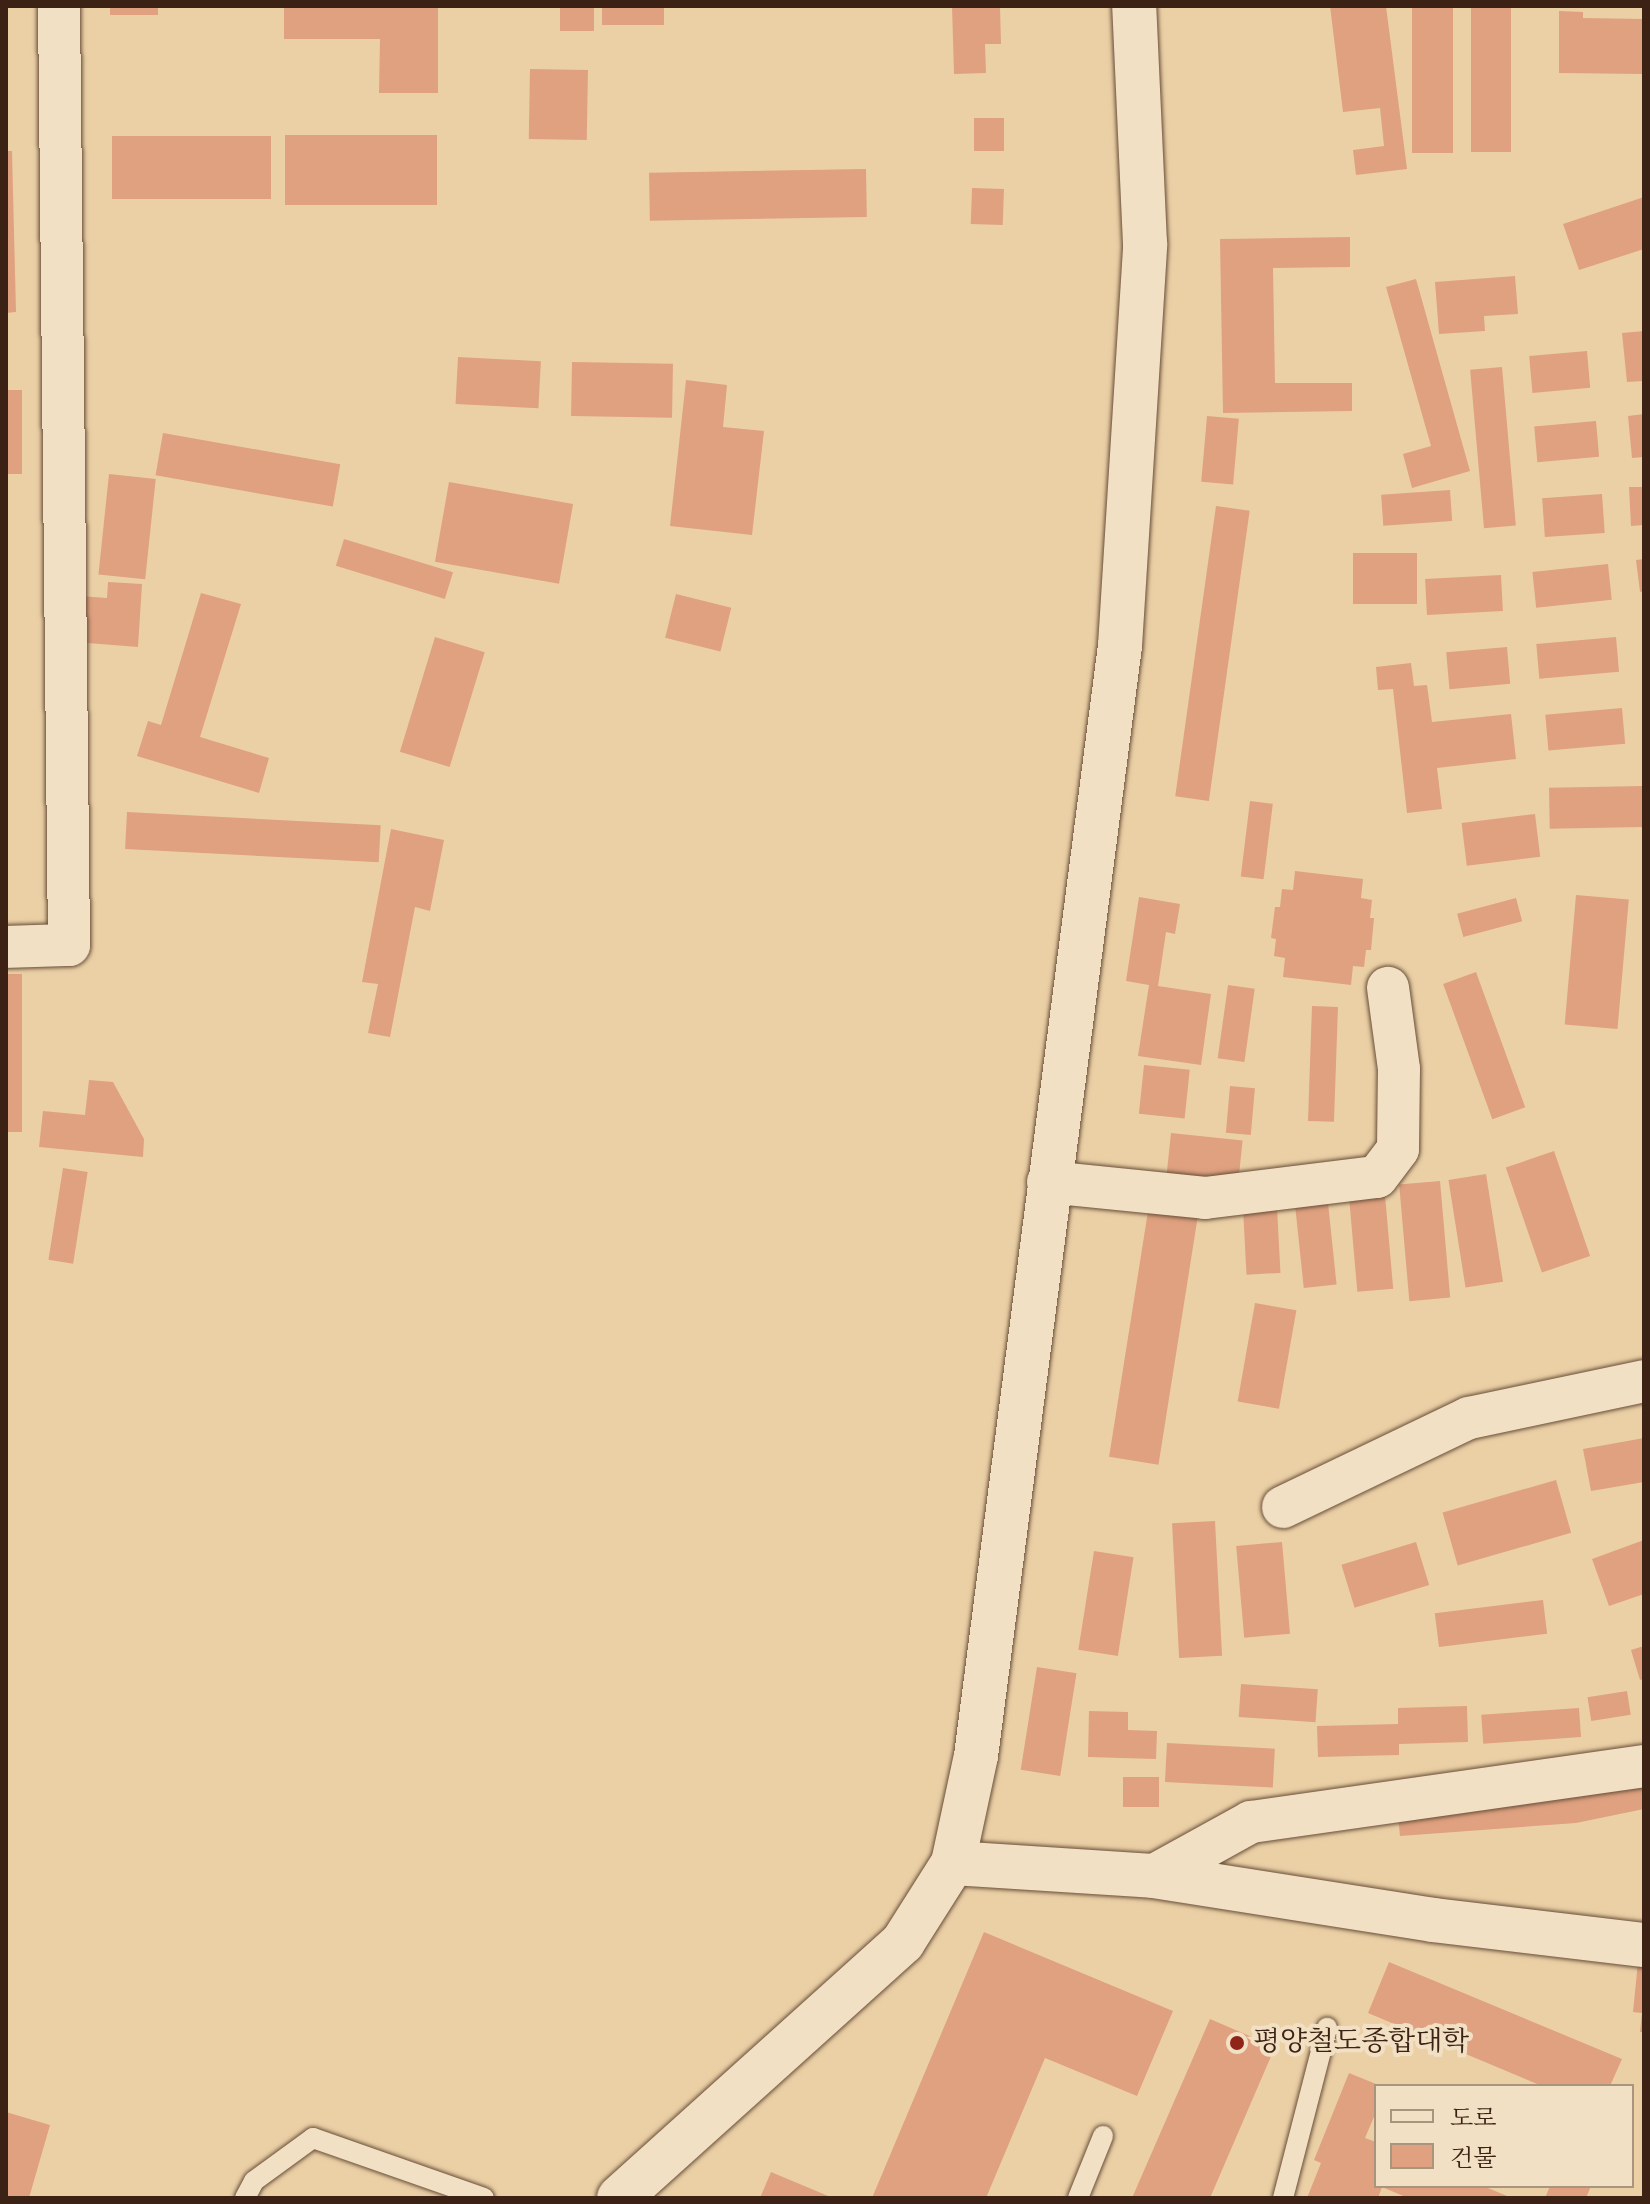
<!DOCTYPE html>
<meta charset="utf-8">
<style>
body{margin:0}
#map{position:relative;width:1650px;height:2204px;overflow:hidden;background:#ebd0a6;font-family:"Old Standard TT","Noto Serif KR",serif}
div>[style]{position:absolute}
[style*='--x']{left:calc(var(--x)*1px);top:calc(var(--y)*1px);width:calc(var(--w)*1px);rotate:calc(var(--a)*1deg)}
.building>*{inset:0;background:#dfa180;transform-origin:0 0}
.roads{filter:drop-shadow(0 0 2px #684e38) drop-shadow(0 0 2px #684e38)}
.service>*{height:20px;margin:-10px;padding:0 10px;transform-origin:10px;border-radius:10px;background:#f2e0c5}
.minor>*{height:42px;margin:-21px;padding:0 21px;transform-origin:21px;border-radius:21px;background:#f2e0c5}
.tertiary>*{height:44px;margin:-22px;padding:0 22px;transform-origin:22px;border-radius:22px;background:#f2e0c5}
.dots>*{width:22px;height:22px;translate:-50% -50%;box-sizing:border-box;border:4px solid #f2e0c5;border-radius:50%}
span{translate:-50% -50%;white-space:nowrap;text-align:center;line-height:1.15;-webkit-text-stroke:8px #f2e0c5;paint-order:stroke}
.poi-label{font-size:28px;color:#3c2214}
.left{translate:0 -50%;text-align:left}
.frame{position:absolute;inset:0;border:8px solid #3c2214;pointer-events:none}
.legend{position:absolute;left:1374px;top:2084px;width:260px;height:104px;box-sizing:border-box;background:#f2e0c5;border:2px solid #a9947e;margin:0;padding:10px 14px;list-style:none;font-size:24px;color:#3c2214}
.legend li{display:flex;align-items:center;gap:16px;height:40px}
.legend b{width:40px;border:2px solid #a9947e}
</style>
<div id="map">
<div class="building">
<i style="left:110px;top:6px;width:48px;height:9px"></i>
<i style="clip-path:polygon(284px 6px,438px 6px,438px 93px,379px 93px,380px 39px,284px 39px)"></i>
<i style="left:560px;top:6px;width:34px;height:25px"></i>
<i style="left:602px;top:6px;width:62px;height:19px"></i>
<i style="clip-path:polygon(952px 6px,1000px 6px,1001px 44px,985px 44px,986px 73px,954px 74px)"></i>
<i style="clip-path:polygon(1330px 6px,1386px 6px,1407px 169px,1356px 175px,1353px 150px,1384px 146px,1380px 108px,1343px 112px)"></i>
<i style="left:1412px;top:6px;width:41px;height:147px"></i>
<i style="left:1471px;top:6px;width:40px;height:146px"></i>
<i style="clip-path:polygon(1559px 11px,1583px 12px,1583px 18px,1644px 19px,1644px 74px,1559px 73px)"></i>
<i style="left:530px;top:69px;width:58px;height:70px;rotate:1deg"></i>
<i style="left:974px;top:118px;width:30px;height:33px"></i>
<i style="left:285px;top:135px;width:152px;height:70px"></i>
<i style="left:271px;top:136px;width:63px;height:159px;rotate:90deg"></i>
<i style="clip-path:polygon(6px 151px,12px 151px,16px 312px,6px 313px)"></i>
<i style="left:866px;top:169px;width:48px;height:217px;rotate:89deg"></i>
<i style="left:972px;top:188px;width:32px;height:36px;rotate:2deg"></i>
<i style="clip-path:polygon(1644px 197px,1644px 249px,1579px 270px,1563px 224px)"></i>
<i style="clip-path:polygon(1350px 237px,1350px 267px,1273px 268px,1275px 383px,1352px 383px,1352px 411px,1223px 413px,1220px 239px)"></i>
<i style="clip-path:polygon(1515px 276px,1518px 314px,1484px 316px,1485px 331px,1439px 334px,1435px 282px)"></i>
<i style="clip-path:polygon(1416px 279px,1470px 471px,1412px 488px,1403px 454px,1431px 446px,1386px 287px)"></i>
<i style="clip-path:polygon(1644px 331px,1644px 381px,1627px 382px,1622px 333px)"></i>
<i style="left:1587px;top:351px;width:37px;height:58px;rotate:85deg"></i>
<i style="left:458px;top:357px;width:83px;height:47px;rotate:3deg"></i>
<i style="left:572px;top:362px;width:101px;height:54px;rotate:1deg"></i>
<i style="left:1502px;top:367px;width:159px;height:32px;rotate:85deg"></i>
<i style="clip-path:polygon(686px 380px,727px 385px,723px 427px,764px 431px,752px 535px,670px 526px)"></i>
<i style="left:6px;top:390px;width:16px;height:84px"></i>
<i style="clip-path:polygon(1644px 414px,1644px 457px,1632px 458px,1628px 416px)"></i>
<i style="left:1207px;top:416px;width:32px;height:66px;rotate:5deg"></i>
<i style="left:1596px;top:421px;width:36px;height:62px;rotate:85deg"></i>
<i style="left:163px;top:433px;width:180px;height:43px;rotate:10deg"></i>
<i style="left:109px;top:474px;width:47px;height:101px;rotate:6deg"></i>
<i style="left:449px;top:482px;width:126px;height:81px;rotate:10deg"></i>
<i style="clip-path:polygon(1629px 487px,1644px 487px,1644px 525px,1631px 526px)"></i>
<i style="left:1450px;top:490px;width:31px;height:69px;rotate:86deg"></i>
<i style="left:1602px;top:494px;width:39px;height:60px;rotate:86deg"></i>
<i style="left:1216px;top:506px;width:34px;height:293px;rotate:8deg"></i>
<i style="left:344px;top:539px;width:114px;height:28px;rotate:17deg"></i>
<i style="left:1353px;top:553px;width:64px;height:51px"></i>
<i style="clip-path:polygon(1644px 559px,1644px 591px,1640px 592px,1636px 560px)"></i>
<i style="left:1608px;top:564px;width:36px;height:76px;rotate:84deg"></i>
<i style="left:1501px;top:575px;width:36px;height:76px;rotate:87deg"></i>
<i style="clip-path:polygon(108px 582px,142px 584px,138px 647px,75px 642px,79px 596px,107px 598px)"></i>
<i style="clip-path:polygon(201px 593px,241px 604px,200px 737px,269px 758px,259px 793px,137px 756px,148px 721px,161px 725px)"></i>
<i style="left:676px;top:594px;width:57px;height:45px;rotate:14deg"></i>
<i style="left:435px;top:637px;width:52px;height:120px;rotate:17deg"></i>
<i style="left:1616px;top:637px;width:35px;height:80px;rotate:85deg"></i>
<i style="left:1507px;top:647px;width:37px;height:61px;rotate:85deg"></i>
<i style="clip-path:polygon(1411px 663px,1414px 686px,1427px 685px,1432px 722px,1511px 714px,1516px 759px,1437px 768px,1442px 809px,1407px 813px,1393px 689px,1378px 690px,1376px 667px)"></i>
<i style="left:1622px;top:708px;width:36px;height:77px;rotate:85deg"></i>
<i style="left:1643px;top:786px;width:41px;height:94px;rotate:89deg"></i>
<i style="left:1250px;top:801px;width:23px;height:76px;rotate:7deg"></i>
<i style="left:127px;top:812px;width:254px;height:37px;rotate:3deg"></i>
<i style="left:1535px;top:814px;width:43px;height:74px;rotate:83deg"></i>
<i style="clip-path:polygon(391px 829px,444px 840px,430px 911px,415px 907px,390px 1037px,368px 1033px,378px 984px,362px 982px)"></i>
<i style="clip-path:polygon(1295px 871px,1363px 879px,1361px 898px,1372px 900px,1370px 918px,1374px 918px,1371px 950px,1366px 950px,1364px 967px,1353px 966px,1351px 985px,1283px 977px,1285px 958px,1274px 956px,1276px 939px,1271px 938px,1275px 907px,1280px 907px,1282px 889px,1293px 890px)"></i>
<i style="left:1576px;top:895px;width:53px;height:130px;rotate:5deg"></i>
<i style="clip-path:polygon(1139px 897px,1180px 904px,1175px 934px,1166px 932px,1158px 986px,1211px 994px,1201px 1065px,1138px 1056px,1149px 985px,1126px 981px)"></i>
<i style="left:1516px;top:898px;width:24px;height:61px;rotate:75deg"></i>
<i style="left:1476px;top:972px;width:144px;height:35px;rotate:70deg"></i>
<i style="left:6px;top:974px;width:16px;height:158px"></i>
<i style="left:1228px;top:985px;width:27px;height:74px;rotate:8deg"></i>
<i style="left:1312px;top:1006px;width:26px;height:115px;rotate:2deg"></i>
<i style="left:1144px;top:1065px;width:46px;height:49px;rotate:6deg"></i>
<i style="clip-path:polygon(89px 1080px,113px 1082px,144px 1139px,143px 1157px,39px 1147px,43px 1111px,85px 1115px)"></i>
<i style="left:1230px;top:1086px;width:25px;height:47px;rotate:5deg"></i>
<i style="left:1171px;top:1133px;width:72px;height:42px;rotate:6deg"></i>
<i style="left:1554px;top:1151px;width:111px;height:51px;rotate:71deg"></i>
<i style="left:63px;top:1168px;width:25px;height:93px;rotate:9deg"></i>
<i style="left:1486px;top:1174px;width:109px;height:38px;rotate:81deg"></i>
<i style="left:1440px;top:1181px;width:117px;height:41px;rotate:85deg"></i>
<i style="left:1385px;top:1195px;width:94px;height:36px;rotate:85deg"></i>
<i style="left:1328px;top:1203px;width:82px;height:33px;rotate:84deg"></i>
<i style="left:1149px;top:1205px;width:50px;height:255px;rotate:9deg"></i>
<i style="left:1277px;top:1207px;width:66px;height:34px;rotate:87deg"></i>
<i style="left:1255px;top:1303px;width:42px;height:100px;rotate:10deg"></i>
<i style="clip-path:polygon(1644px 1438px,1644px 1482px,1591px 1491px,1583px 1449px)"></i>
<i style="left:1556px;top:1480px;width:55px;height:118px;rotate:74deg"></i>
<i style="left:1215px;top:1521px;width:135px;height:43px;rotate:87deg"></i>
<i style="clip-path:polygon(1644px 1540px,1644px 1594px,1609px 1606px,1592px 1559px)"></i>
<i style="left:1282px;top:1542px;width:92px;height:46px;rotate:85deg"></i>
<i style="left:1416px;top:1542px;width:45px;height:78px;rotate:73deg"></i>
<i style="left:1094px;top:1551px;width:40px;height:100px;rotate:9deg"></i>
<i style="left:1543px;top:1600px;width:34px;height:109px;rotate:83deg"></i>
<i style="clip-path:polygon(1644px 1646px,1644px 1679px,1640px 1680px,1631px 1650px)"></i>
<i style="left:1037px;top:1667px;width:40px;height:104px;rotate:9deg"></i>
<i style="left:1241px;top:1684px;width:77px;height:33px;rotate:4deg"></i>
<i style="left:1627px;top:1691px;width:24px;height:40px;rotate:81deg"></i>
<i style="clip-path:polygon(1467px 1706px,1468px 1742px,1399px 1744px,1399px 1755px,1318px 1757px,1317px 1726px,1398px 1724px,1398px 1708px)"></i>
<i style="left:1579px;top:1708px;width:29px;height:98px;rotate:86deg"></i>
<i style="clip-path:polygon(1089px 1711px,1128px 1712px,1128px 1730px,1157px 1731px,1156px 1759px,1088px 1757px)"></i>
<i style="left:1167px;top:1743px;width:108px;height:39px;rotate:3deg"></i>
<i style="clip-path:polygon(1644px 1774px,1644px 1809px,1576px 1823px,1400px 1836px,1397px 1806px)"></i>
<i style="left:1123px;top:1777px;width:36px;height:30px"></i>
<i style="clip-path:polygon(984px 1932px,1173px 2011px,1137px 2096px,1045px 2058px,986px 2198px,872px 2198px)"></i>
<i style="clip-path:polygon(1389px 1962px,1622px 2059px,1610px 2086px,1542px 2086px,1368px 2013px)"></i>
<i style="clip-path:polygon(1638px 1962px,1644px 1963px,1644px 2032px,1640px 2032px,1642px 2013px,1633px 2012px)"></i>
<i style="clip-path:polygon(1210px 2019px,1275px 2047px,1210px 2198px,1132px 2198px)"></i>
<i style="clip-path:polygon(1349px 2073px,1376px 2084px,1376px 2112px,1365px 2138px,1376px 2142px,1376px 2186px,1483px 2186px,1512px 2198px,1408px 2198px,1382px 2187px,1378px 2198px,1307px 2198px,1321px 2163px,1314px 2160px)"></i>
<i style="clip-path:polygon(6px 2112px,50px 2125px,29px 2198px,6px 2198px)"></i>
<i style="clip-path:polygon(771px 2172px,833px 2198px,760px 2198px)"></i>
<i style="clip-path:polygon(1550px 2186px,1591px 2186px,1586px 2198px,1545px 2198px)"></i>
</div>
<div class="roads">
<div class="service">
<i style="--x:245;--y:2198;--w:19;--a:-62"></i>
<i style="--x:254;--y:2181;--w:73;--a:-36.1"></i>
<i style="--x:313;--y:2138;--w:181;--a:19.3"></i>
<i style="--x:1078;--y:2198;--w:67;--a:-68"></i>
<i style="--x:1283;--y:2198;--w:176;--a:-75.5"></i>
</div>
<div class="minor">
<i style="--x:6;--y:947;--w:63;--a:-1.8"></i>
<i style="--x:69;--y:945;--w:939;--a:-90.61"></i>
<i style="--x:1048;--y:1182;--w:158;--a:5.8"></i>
<i style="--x:1205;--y:1198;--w:173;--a:-7"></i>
<i style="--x:1377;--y:1177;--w:35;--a:-53"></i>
<i style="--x:1398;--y:1149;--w:80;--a:-89.3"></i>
<i style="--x:1399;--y:1069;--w:82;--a:-97.7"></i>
<i style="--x:1283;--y:1507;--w:206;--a:-25.6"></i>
<i style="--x:1469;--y:1418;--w:179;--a:-11.9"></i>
<i style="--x:1153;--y:1876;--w:112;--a:-28.9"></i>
<i style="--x:1251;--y:1822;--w:397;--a:-8.1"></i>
</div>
<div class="tertiary">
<i style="--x:953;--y:1863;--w:200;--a:3.7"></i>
<i style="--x:1153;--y:1876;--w:283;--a:8.9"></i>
<i style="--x:1433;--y:1920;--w:212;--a:6.8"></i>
<i style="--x:619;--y:2198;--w:382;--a:-42"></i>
<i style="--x:903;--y:1942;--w:93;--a:-57.7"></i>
<i style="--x:953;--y:1863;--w:109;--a:-77.9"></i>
<i style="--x:976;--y:1756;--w:1119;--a:-82.61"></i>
<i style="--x:1120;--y:646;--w:403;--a:-86.4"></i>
<i style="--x:1145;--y:244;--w:238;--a:-92.6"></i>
</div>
</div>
<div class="dots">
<i style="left:1237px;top:2043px;background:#8f2418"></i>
</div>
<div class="poi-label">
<span class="left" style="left:1253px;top:2043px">평양철도종합대학</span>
</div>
<div class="frame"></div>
<ul class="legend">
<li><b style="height:10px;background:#f2e0c5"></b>도로</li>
<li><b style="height:22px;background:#dfa180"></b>건물</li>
</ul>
</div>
